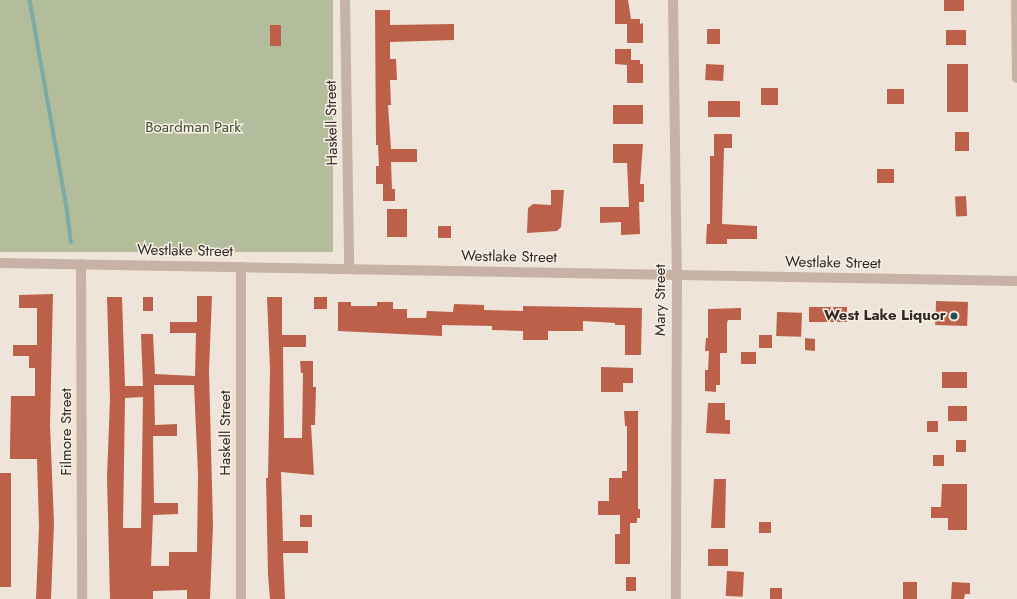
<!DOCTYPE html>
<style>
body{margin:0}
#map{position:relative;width:1017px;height:599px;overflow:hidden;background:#efe4d9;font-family:Jost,sans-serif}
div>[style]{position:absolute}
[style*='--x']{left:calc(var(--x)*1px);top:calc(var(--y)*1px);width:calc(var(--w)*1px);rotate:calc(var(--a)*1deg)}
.green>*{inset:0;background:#b3bd9b;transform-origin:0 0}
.stream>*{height:3.5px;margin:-1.75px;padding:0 1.75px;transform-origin:1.75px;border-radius:1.75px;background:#7baaa9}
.building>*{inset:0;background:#bd604a;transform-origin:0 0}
.minor>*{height:10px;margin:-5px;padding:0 5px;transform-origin:5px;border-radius:5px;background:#c6b3a6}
.dots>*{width:11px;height:11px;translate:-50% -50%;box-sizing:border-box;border:2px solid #f7eee5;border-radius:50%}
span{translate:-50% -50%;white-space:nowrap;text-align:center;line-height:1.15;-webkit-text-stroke:3px #f7eee5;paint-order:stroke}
.street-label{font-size:15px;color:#332a27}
.park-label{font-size:15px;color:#444f2c}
.poi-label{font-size:15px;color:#332a27;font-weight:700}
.right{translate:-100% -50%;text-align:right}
</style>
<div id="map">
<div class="green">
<i style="left:0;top:0;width:333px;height:252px"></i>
</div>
<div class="stream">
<i style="--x:30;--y:0;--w:210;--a:79.9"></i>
<i style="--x:67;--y:207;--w:35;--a:83"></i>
</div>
<div class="building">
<i style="clip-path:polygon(615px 0,628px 0,631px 19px,640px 19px,640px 24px,643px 23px,643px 43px,627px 43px,627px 24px,615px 24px)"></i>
<i style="left:944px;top:0;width:20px;height:11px"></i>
<i style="clip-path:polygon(375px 10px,390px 10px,390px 25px,454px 24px,454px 40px,390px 42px,390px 59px,396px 59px,397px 80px,390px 80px,391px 105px,388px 105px,391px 149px,417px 149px,417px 162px,391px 162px,392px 189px,395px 189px,395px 201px,383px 201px,383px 184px,376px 184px,376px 166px,379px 166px,378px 145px,376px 145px)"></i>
<i style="left:270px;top:25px;width:11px;height:21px"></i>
<i style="left:707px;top:29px;width:13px;height:15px"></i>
<i style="left:946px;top:30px;width:20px;height:15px"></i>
<i style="clip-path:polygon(615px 49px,631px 49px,631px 60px,640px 60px,640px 64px,643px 64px,643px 83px,627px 83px,627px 65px,615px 64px)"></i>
<i style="left:706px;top:64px;width:18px;height:16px;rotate:3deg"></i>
<i style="left:947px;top:64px;width:21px;height:48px"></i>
<i style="left:761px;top:88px;width:17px;height:17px"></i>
<i style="left:887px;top:89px;width:17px;height:15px"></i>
<i style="left:708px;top:101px;width:32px;height:16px"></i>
<i style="left:613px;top:105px;width:30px;height:19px"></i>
<i style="left:955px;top:132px;width:14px;height:19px"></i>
<i style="clip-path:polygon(714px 134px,732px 134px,732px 148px,724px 148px,722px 224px,757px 226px,757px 239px,727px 239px,727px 244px,706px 244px,707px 224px,710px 224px,710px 156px,714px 156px)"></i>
<i style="clip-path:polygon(613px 144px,643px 144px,640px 184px,644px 184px,644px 202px,639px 202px,640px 234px,621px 235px,621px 222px,600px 223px,600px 207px,629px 207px,627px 163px,613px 163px)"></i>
<i style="left:877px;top:169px;width:17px;height:14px"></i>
<i style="clip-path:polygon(551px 190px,564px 190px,561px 227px,557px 231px,527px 233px,528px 208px,533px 204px,551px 205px)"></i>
<i style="left:966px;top:196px;width:20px;height:11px;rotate:87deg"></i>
<i style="left:387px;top:209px;width:20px;height:28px"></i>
<i style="left:438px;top:226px;width:13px;height:12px"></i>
<i style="clip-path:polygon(53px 294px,50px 425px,54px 523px,51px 599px,36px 599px,39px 527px,37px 459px,10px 459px,10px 447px,11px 396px,35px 396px,35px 368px,29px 368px,29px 356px,13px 356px,13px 345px,37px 345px,37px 308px,19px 308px,19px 295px)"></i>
<i style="clip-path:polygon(evenodd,197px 296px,212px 296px,209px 371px,213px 525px,210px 599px,187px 599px,187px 590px,153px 591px,153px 599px,110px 599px,107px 477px,110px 399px,107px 297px,122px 297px,125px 386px,143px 386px,141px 334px,153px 334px,155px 374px,195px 376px,196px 333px,170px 333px,170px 322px,197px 322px,197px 296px,154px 385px,194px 385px,198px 474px,197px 552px,169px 552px,169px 566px,151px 566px,153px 515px,178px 514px,178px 503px,154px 503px,153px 436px,177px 436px,177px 424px,155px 425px,154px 385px,197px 296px,143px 397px,141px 528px,123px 528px,125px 398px,143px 397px)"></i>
<i style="left:143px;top:297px;width:10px;height:14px"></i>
<i style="clip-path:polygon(267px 297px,282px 297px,282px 335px,306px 335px,306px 347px,283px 347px,284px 438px,302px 438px,303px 373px,301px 373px,300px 361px,313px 361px,313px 387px,316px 387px,315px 425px,311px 425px,314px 475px,281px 472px,283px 541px,308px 541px,308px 553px,283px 553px,285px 599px,270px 599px,268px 575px,266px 478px,268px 478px,270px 370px)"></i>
<i style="left:314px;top:297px;width:13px;height:12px"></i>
<i style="left:936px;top:301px;width:32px;height:24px;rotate:2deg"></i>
<i style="clip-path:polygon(338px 302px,351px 302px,351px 306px,377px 306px,377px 302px,393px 302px,393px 309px,407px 309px,407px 318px,426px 318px,427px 311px,453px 312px,454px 304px,484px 305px,484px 310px,523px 311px,523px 306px,642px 308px,641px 355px,625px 355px,625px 325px,615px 325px,615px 323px,583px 321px,583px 331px,548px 331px,548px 340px,523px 340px,523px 331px,492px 330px,492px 326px,442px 325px,442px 336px,338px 331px)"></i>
<i style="left:809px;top:307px;width:38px;height:15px"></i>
<i style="clip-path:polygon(741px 308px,741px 320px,728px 320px,727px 323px,727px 353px,720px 353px,720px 385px,716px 385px,716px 392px,705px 391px,705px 370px,708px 370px,709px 351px,705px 351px,706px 338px,708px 338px,708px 309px)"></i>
<i style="left:777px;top:312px;width:25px;height:24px;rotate:2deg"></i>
<i style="left:759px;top:335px;width:13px;height:13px"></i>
<i style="clip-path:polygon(805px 338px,815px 339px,815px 351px,805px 350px)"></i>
<i style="left:741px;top:352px;width:15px;height:12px"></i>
<i style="clip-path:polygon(601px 367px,633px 368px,633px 383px,623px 383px,623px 392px,601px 392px)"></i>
<i style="left:942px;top:372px;width:25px;height:16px"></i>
<i style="clip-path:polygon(708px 403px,725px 403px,725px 420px,730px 420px,730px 434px,706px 433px)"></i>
<i style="left:948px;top:406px;width:19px;height:15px"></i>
<i style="clip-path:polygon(624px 411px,638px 411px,638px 509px,640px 509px,640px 518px,637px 518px,637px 523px,630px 523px,630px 564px,615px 564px,615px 534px,620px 534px,620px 515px,598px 515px,598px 501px,609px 501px,609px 478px,622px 478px,622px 471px,627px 471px,627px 426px,625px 426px)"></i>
<i style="left:927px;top:421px;width:11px;height:11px"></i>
<i style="left:956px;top:440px;width:10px;height:12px"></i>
<i style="left:933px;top:455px;width:11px;height:11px"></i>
<i style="left:0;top:473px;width:11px;height:114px"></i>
<i style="clip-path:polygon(714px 479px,726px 479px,725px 528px,711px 528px)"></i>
<i style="clip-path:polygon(942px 484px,967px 484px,967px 530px,948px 530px,948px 518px,931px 518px,931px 507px,941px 507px)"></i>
<i style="left:300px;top:515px;width:12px;height:12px"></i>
<i style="left:759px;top:522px;width:12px;height:11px"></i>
<i style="left:708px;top:549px;width:20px;height:17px"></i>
<i style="left:727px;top:571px;width:17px;height:25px;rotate:3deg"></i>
<i style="left:626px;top:577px;width:10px;height:14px"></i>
<i style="left:903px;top:582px;width:14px;height:17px"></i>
<i style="clip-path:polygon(952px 582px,970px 583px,970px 594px,965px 594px,964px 599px,951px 599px)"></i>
<i style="left:770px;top:588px;width:12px;height:11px"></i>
</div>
<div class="minor">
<i style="--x:345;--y:0;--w:269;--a:89.1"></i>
<i style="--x:673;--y:0;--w:275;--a:89.2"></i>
<i style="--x:677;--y:275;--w:324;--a:90.2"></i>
<i style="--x:1016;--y:0;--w:78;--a:89.3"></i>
<i style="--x:0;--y:263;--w:1017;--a:1.01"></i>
<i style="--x:81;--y:264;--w:335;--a:89.8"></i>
<i style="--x:241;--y:267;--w:332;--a:90"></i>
</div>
<div class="dots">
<i style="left:954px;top:316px;background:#205051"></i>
</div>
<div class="street-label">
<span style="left:332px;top:123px;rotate:-91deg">Haskell Street</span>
<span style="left:185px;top:251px;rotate:1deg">Westlake Street</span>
<span style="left:509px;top:257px;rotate:1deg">Westlake Street</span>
<span style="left:833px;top:263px;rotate:1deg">Westlake Street</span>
<span style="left:661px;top:300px;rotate:-90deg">Mary Street</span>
<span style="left:67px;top:432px;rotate:-90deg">Filmore Street</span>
<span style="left:226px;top:433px;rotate:-90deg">Haskell Street</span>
</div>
<div class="park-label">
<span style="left:193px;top:128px">Boardman Park</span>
</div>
<div class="poi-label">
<span class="right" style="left:946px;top:316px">West Lake Liquor</span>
</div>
</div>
